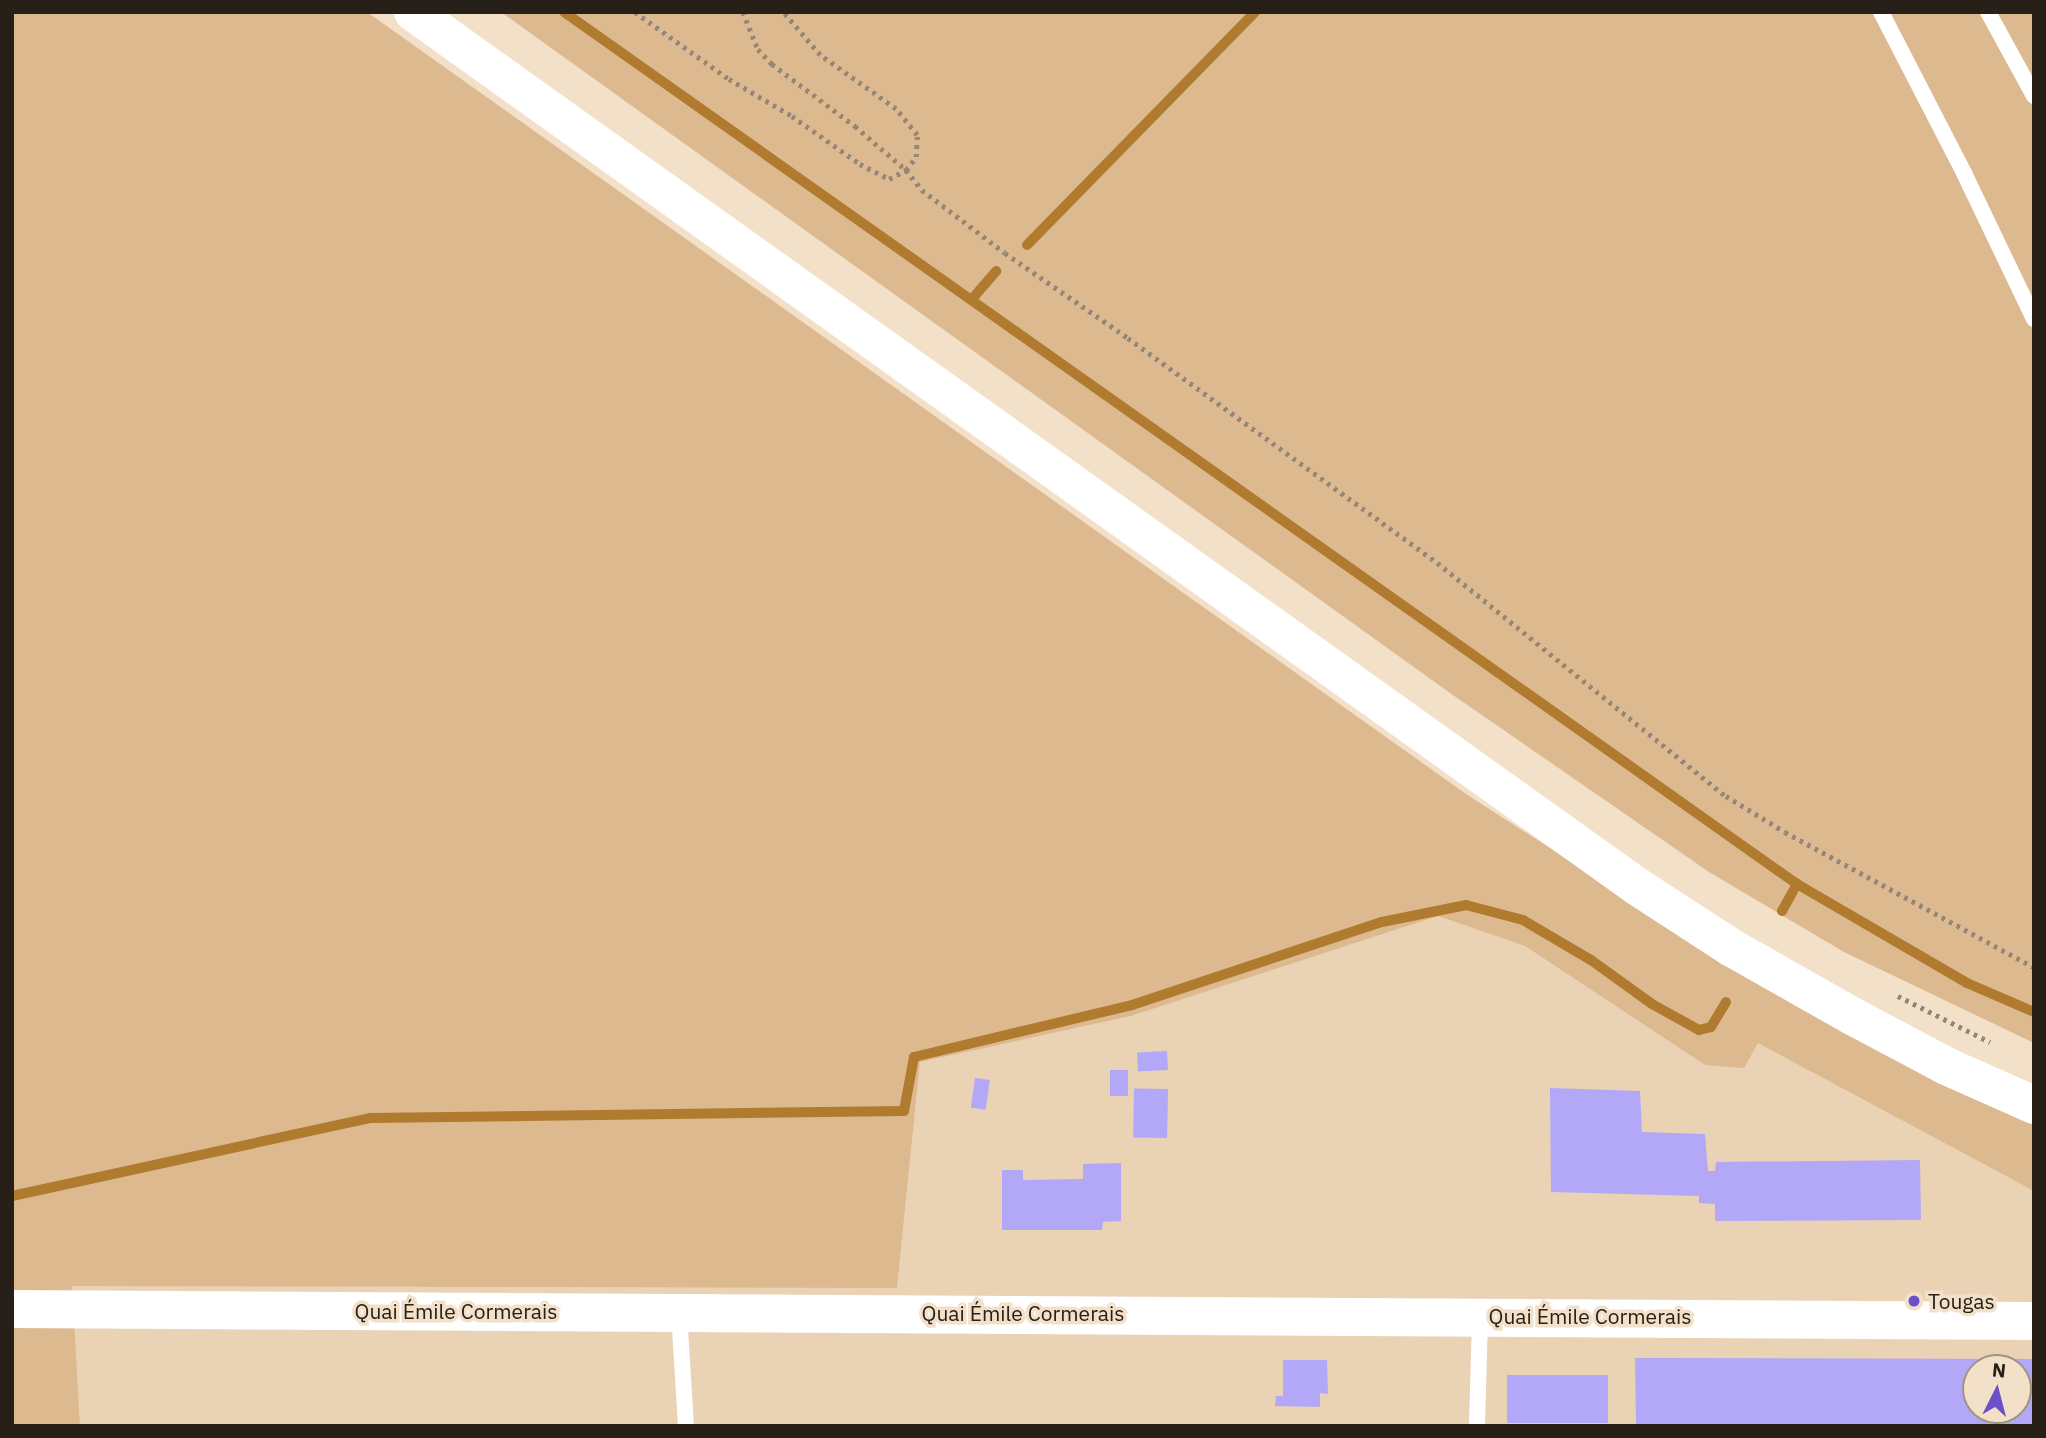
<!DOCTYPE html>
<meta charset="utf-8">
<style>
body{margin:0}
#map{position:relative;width:2046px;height:1438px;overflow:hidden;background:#f3e0c9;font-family:"IBM Plex Sans",sans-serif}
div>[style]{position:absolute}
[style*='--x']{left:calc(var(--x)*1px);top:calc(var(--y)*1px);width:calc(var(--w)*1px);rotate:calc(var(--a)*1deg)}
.built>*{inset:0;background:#ead2b5}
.green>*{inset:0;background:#dcb98f}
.stream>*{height:10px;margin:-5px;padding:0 5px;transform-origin:5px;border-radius:5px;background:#b07a2f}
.building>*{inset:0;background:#b2a8f7;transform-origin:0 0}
.path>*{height:4.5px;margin-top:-2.25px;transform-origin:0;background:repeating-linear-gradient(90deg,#948777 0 3.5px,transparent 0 8.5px)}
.lane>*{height:16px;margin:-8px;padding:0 8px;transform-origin:8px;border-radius:8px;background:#fff}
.secondary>*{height:38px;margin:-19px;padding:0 19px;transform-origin:19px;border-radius:19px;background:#fff}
.dots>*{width:19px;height:19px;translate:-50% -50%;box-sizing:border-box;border:4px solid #f3e0c9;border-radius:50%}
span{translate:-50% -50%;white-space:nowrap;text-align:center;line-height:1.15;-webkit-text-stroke:7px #f3e0c9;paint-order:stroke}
.poi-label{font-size:21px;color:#272018}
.left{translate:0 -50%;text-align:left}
.street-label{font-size:21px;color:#272018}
.frame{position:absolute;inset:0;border:14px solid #272018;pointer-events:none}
.north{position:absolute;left:1962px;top:1354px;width:70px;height:70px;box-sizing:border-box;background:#f3e0c9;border:2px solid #a19382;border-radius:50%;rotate:6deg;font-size:19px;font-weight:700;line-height:28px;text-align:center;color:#272018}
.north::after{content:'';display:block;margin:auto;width:24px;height:32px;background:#6b50ca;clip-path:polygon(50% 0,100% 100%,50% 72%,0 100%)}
</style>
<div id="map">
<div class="built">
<i style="clip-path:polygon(evenodd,1438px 916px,1525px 946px,1705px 1065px,1757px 1042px,2034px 1191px,2034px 1426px,80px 1426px,71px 1286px,897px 1288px,920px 1062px,1131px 1016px,1438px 916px,1976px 1368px,2018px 1368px,2018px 1410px,1976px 1410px,1976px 1368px)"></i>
</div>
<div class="green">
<i style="clip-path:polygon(12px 12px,367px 12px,1466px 794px,1792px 1004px,1962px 1091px,2034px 1120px,2034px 1191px,1758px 1043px,1744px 1068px,1705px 1065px,1525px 946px,1438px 916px,1131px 1016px,920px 1062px,897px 1288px,72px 1286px,80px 1426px,12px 1426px)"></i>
<i style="clip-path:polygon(501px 12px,2034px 12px,2034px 1043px,1844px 952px,1709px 872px,1450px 693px)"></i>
</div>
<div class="stream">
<i style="--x:564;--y:12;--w:1510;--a:35.27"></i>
<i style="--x:1797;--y:884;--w:197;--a:30.2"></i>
<i style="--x:1967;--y:983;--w:73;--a:23.4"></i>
<i style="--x:1027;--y:245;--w:326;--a:-45.6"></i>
<i style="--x:972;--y:299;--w:37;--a:-49"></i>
<i style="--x:1782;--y:911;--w:31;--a:-61"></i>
<i style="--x:12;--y:1196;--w:366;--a:-12.3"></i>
<i style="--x:370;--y:1118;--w:534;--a:-0.75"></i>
<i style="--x:904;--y:1111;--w:55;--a:-79.5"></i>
<i style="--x:914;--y:1057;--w:224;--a:-13.4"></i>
<i style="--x:1132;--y:1005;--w:263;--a:-18.4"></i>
<i style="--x:1382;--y:922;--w:86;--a:-11.4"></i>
<i style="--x:1466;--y:905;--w:59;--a:14.7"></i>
<i style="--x:1523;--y:920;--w:79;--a:30.5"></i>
<i style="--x:1591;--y:960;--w:75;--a:35.8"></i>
<i style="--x:1652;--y:1004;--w:54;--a:29"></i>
<i style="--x:1699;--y:1030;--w:12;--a:-14"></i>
<i style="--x:1711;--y:1027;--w:29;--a:-59"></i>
</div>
<div class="building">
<i style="left:1167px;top:1051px;width:19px;height:30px;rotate:87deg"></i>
<i style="left:1110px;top:1070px;width:18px;height:26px"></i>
<i style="left:975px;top:1078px;width:15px;height:30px;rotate:8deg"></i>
<i style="clip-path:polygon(1550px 1088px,1640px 1091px,1642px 1132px,1705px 1134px,1708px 1171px,1715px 1171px,1716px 1162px,1920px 1160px,1921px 1220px,1715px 1221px,1715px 1204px,1699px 1203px,1699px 1196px,1551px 1192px)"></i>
<i style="left:1168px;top:1089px;width:49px;height:34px;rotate:91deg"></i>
<i style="clip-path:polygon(1121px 1163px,1121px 1221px,1103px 1222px,1102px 1230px,1002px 1230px,1002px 1170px,1023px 1170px,1023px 1180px,1083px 1179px,1083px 1164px)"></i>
<i style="clip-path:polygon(evenodd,1635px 1358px,2034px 1359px,2034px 1426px,1636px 1426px,1635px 1358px,1976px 1368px,2018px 1368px,2018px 1410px,1976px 1410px,1976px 1368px)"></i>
<i style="clip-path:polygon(1283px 1360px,1327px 1360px,1328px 1394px,1320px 1393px,1320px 1407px,1275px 1406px,1276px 1396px,1283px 1396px)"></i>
<i style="left:1507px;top:1375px;width:101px;height:48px"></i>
</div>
<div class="path">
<i style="--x:635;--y:12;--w:115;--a:35.5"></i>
<i style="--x:729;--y:79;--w:73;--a:30.4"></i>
<i style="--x:792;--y:116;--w:83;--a:35.2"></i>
<i style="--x:860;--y:164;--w:33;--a:27"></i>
<i style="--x:889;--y:179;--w:19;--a:-28"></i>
<i style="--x:906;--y:170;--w:16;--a:-52"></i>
<i style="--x:916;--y:157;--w:22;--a:-87"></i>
<i style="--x:917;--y:135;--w:33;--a:-129"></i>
<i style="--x:896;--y:109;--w:93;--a:-144.6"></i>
<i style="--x:820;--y:55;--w:57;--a:-130.7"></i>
<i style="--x:743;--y:12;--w:40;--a:68"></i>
<i style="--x:758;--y:49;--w:21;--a:47"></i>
<i style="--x:772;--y:64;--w:104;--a:36.8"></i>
<i style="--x:855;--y:126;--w:67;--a:40.8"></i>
<i style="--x:906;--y:170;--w:26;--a:51"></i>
<i style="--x:922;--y:190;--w:104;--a:37.2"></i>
<i style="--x:1005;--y:253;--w:150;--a:34.6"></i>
<i style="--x:1128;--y:338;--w:391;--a:36"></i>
<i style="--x:1444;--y:568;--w:363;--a:39"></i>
<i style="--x:1726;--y:796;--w:69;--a:31.4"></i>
<i style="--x:1785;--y:832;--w:283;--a:28.5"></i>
<i style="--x:1898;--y:996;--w:103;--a:26.6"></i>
</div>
<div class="lane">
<i style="--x:1881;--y:12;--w:181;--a:62.7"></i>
<i style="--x:1964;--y:173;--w:162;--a:64.4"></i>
<i style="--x:1988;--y:12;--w:96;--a:61.3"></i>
<i style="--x:679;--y:1312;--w:114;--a:86.5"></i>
<i style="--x:1477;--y:1426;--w:110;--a:-88.4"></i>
</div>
<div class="secondary">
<i style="--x:413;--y:12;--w:1505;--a:35.54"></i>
<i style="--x:1638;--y:887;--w:112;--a:33"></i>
<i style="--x:1732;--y:948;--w:140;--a:29.5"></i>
<i style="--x:1854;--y:1017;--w:104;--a:28"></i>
<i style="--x:1946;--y:1066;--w:96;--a:23.9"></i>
<i style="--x:12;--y:1309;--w:2022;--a:0.34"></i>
</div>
<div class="dots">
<i style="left:1914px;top:1301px;background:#6b50ca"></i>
</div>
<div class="poi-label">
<span class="left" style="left:1928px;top:1301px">Tougas</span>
</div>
<div class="street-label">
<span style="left:456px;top:1311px">Quai Émile Cormerais</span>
<span style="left:1023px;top:1313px">Quai Émile Cormerais</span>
<span style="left:1590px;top:1316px">Quai Émile Cormerais</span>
</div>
<div class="frame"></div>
<div class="north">N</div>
</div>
